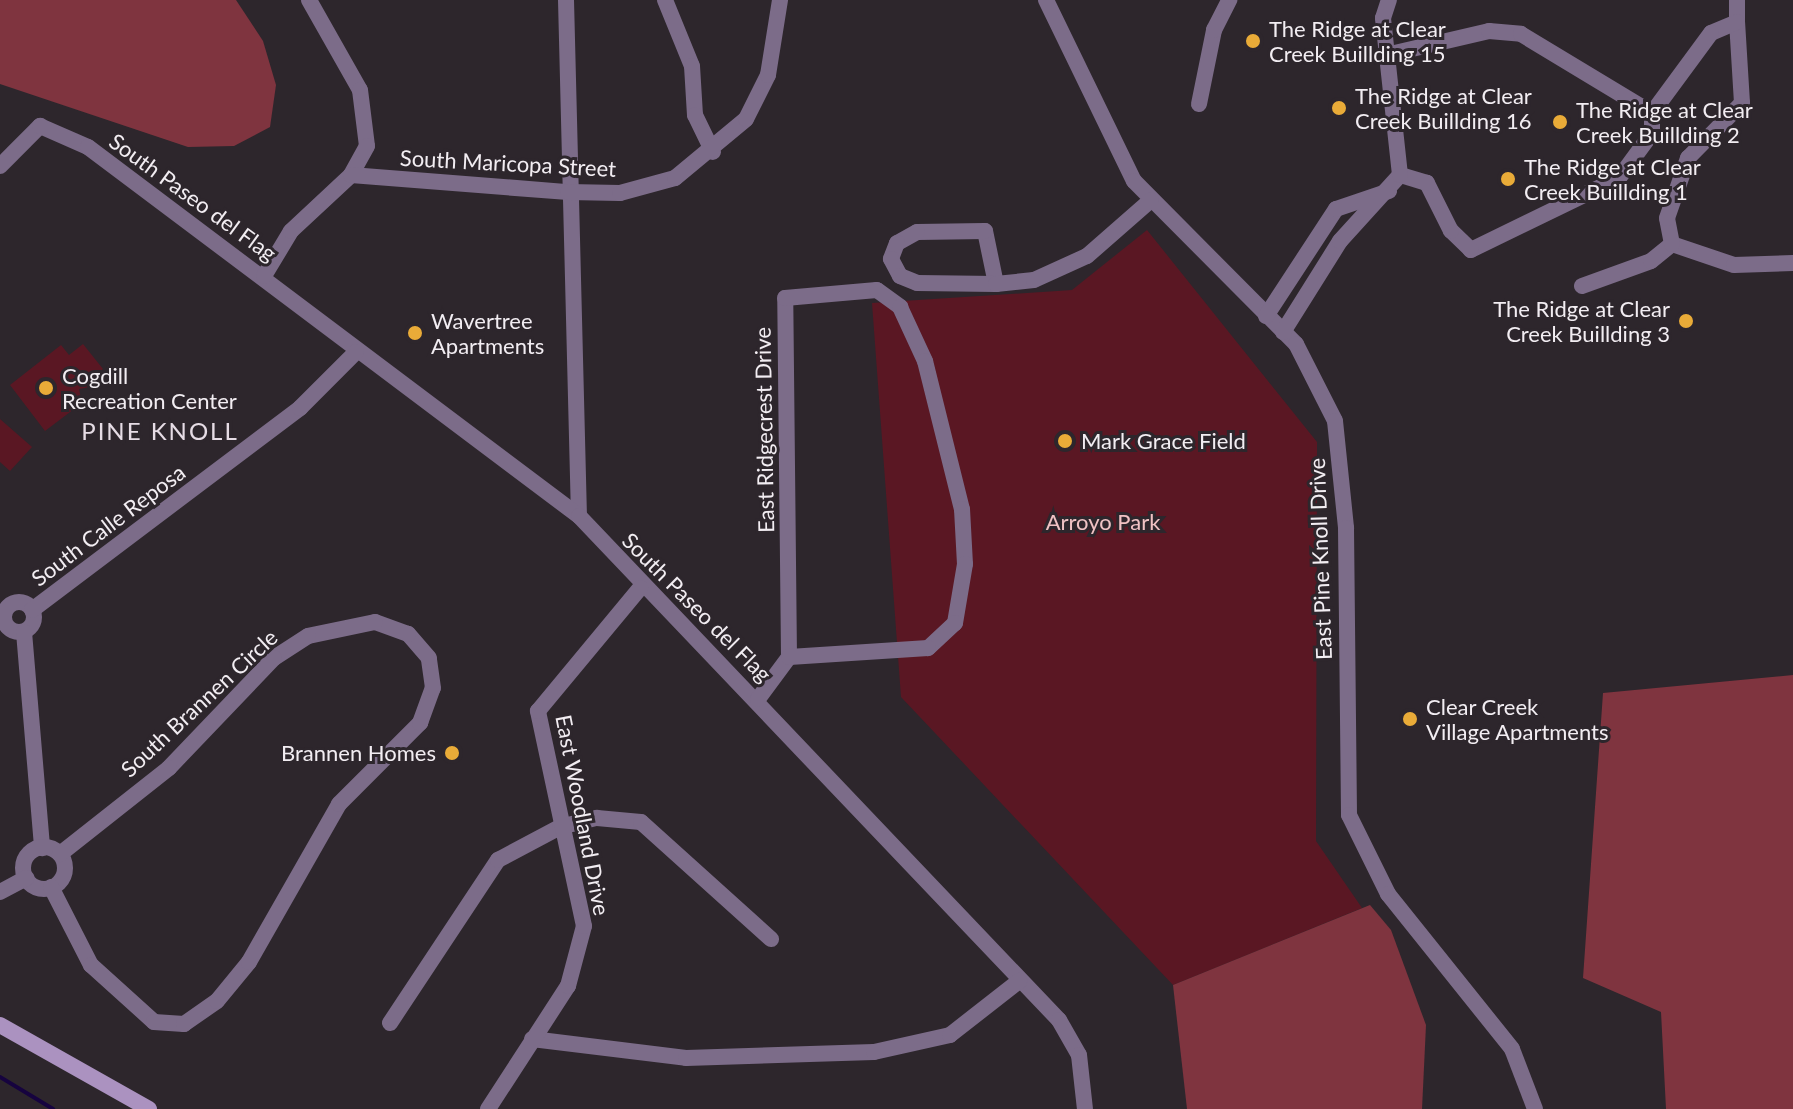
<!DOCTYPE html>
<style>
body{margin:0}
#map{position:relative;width:1793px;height:1109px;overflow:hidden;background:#2d262c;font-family:Lato,sans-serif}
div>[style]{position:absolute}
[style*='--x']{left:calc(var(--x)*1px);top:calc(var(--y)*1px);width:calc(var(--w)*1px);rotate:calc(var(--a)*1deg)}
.green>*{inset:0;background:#5a1723}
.forest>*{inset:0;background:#7f343f}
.stream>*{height:4px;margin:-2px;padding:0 2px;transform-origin:2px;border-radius:2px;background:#16033f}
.street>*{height:16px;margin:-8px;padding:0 8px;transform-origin:8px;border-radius:8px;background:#7c6c89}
.street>.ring{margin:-8px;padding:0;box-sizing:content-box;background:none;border:16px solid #7c6c89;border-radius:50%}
.secondary>*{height:16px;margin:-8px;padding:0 8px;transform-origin:8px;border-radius:8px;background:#ab92c0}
.dots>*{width:22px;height:22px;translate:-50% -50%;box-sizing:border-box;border:4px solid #2d262c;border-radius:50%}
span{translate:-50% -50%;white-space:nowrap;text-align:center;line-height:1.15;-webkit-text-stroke:6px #2d262c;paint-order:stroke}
.poi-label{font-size:22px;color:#f2edf2}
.left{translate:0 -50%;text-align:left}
.right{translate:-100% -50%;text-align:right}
.street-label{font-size:22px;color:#f2edf2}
.park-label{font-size:22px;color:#f0c2c4}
.neighbourhood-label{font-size:24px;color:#e6dce5;letter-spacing:2px}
</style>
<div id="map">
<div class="green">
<i style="clip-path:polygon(1147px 230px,1317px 442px,1316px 841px,1362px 908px,1173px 985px,901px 697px,872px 303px,1072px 290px)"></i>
<i style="clip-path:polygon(83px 344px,103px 369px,87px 382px,90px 387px,79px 389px,82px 403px,45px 431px,10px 385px,61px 345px,69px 355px)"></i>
<i style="clip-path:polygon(0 419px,32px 447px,10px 471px,0 462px)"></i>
</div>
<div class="forest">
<i style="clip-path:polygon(0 0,236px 0,263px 41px,276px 85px,270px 127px,234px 146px,188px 147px,0 84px)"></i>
<i style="clip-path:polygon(1793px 675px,1793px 1109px,1666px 1109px,1661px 1012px,1583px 978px,1603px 693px)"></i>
<i style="clip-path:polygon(1370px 905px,1391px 930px,1426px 1025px,1422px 1109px,1187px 1109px,1173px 985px)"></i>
</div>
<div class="stream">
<i style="--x:0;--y:1077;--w:62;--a:31.1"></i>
</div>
<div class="street">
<i style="--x:309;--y:0;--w:103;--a:60.5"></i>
<i style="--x:360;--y:90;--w:56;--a:82.9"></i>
<i style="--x:367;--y:146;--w:33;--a:119"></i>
<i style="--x:566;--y:0;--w:516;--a:88.56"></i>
<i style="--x:665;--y:0;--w:71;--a:67.8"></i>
<i style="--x:692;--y:66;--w:49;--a:86.5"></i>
<i style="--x:695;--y:115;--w:41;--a:64.1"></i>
<i style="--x:1046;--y:0;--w:201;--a:64.1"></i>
<i style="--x:1134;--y:181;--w:230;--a:45.2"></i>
<i style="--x:1296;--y:344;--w:86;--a:63.1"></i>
<i style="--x:1335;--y:421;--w:108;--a:84.1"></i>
<i style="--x:1346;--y:528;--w:287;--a:89.4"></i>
<i style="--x:1349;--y:815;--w:88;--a:63.7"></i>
<i style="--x:1388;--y:894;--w:198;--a:51.3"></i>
<i style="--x:1512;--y:1049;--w:64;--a:69"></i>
<i style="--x:1737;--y:22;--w:22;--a:-90"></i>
<i style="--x:1386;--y:55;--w:106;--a:-13.1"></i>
<i style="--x:1489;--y:31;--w:32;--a:5"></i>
<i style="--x:1521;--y:34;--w:153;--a:31.1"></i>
<i style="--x:1652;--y:113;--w:20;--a:90"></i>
<i style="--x:1652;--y:133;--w:56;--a:126.3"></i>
<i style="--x:1619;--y:178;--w:165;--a:154.1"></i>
<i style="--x:1471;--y:250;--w:28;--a:-136"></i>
<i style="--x:1451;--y:231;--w:54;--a:-116.6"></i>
<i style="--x:1427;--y:183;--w:28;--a:-163"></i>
<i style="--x:1199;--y:104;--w:76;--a:-78.5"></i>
<i style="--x:1214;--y:30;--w:34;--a:-63"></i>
<i style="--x:0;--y:166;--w:57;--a:-45"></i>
<i style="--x:40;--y:126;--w:52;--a:23.6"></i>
<i style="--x:88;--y:147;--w:614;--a:36.93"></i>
<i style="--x:579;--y:516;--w:696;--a:46.4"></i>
<i style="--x:1059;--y:1020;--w:40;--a:60.3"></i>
<i style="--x:1079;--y:1055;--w:54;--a:83.7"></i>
<i style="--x:1672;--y:244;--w:65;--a:18.7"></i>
<i style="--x:1734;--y:265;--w:59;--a:-1.9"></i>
<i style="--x:264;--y:276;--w:52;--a:-59"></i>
<i style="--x:291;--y:231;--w:82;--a:-43"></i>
<i style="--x:351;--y:175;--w:218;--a:4.5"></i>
<i style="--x:568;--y:192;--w:52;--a:1.1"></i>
<i style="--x:620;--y:193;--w:57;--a:-15.3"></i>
<i style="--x:675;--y:178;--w:92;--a:-39.7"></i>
<i style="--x:746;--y:119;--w:49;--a:-63.4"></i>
<i style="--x:768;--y:75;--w:76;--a:-80.9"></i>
<i style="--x:996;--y:284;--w:54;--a:-101.7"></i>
<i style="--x:985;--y:231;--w:68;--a:179.2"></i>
<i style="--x:917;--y:232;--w:23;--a:151"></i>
<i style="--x:897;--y:243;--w:17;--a:111"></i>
<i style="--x:891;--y:259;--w:19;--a:62"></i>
<i style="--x:900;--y:276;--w:18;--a:22"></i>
<i style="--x:917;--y:283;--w:79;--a:0.7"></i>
<i style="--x:996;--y:284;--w:38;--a:-6"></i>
<i style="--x:1034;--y:280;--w:58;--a:-24.4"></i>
<i style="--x:1087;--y:256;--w:85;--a:-41.2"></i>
<i style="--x:1582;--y:286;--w:73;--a:-19.9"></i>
<i style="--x:1651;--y:261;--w:27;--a:-39"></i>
<i style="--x:1672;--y:244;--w:26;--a:-101"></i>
<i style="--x:1667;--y:218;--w:64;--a:-70.7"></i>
<i style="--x:1688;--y:158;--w:77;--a:-45.5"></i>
<i style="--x:1742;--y:103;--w:81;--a:-93.5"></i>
<i style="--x:1737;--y:22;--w:28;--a:157"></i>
<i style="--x:1711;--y:33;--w:99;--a:126.4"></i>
<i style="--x:1266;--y:316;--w:128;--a:-56.8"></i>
<i style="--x:1336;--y:209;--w:56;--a:-18.8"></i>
<i style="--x:1283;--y:332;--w:107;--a:-57.9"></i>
<i style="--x:1340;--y:241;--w:89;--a:-47.7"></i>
<i style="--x:1400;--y:175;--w:158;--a:-96.2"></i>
<i style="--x:1383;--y:18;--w:19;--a:-72"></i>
<i class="ring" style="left:4px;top:602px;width:14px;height:14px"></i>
<i style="--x:32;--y:610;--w:336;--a:-37"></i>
<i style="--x:300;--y:408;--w:79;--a:-45"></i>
<i style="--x:24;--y:632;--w:217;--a:85.2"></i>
<i style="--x:758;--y:699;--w:52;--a:-53.6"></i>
<i style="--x:789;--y:657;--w:359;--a:-90.6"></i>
<i style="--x:785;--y:298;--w:92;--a:-5"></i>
<i style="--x:877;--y:290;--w:29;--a:36"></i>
<i style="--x:900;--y:307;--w:60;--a:65.2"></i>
<i style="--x:925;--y:361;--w:153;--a:76"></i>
<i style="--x:962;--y:509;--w:55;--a:86.9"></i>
<i style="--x:965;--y:564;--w:60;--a:99.6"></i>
<i style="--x:955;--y:623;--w:37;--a:137"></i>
<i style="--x:928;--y:648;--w:139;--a:176.3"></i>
<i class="ring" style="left:23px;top:847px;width:26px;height:26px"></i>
<i style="--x:51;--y:887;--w:88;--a:62.9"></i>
<i style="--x:91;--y:965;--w:85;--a:42.1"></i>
<i style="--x:154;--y:1022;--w:30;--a:4"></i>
<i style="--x:184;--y:1024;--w:40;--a:-34.9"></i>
<i style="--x:217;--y:1001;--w:50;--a:-50.6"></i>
<i style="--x:249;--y:962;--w:182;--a:-60.3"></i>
<i style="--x:339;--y:804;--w:115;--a:-45"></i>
<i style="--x:420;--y:723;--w:37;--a:-70"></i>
<i style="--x:433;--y:688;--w:30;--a:-98"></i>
<i style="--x:429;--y:658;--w:32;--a:-131"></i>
<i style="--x:408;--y:634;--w:35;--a:-160"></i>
<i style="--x:375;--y:622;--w:68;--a:168.2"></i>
<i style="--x:308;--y:636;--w:40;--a:147.1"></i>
<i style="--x:274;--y:658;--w:152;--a:133.7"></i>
<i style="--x:169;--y:768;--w:139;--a:141.7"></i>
<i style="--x:0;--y:892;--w:30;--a:-28"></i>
<i style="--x:390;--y:1023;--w:196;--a:-56.5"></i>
<i style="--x:498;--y:860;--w:70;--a:-28"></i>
<i style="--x:560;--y:827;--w:38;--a:-14"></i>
<i style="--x:597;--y:818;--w:44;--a:5.2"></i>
<i style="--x:641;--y:822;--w:175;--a:42"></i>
<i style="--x:532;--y:1039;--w:155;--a:7"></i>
<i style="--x:686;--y:1058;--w:188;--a:-1.8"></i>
<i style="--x:874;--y:1052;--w:78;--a:-12.6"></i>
<i style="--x:950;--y:1035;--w:88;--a:-38"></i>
<i style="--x:488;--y:1109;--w:147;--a:-57"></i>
<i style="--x:568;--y:986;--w:62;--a:-75.1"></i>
<i style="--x:584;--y:926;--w:220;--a:-102.1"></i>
<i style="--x:538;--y:711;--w:160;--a:-50.3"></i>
</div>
<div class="secondary">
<i style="--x:0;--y:1025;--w:171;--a:29.4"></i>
</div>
<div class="dots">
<i style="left:1253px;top:41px;background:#e9ab38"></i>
<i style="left:1339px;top:108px;background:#e9ab38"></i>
<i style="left:1560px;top:122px;background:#e9ab38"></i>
<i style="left:1508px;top:179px;background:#e9ab38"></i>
<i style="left:1686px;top:321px;background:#e9ab38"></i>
<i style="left:415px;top:333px;background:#e9ab38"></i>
<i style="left:46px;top:388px;background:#e9ab38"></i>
<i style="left:1065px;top:441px;background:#e9ab38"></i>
<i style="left:1410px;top:719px;background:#e9ab38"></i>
<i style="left:452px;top:753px;background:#e9ab38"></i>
</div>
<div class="poi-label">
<span class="left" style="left:1269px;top:41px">The Ridge at Clear<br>Creek Buillding 15</span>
<span class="left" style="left:1355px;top:108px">The Ridge at Clear<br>Creek Buillding 16</span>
<span class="left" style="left:1576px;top:122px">The Ridge at Clear<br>Creek Buillding 2</span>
<span class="left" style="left:1524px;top:179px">The Ridge at Clear<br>Creek Buillding 1</span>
<span class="right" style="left:1670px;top:321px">The Ridge at Clear<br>Creek Buillding 3</span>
<span class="left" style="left:431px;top:333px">Wavertree<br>Apartments</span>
<span class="left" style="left:62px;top:388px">Cogdill<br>Recreation Center</span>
<span class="left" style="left:1081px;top:441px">Mark Grace Field</span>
<span class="left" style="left:1426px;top:719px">Clear Creek<br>Village Apartments</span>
<span class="right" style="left:436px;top:753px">Brannen Homes</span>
</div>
<div class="street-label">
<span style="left:508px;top:163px;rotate:3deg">South Maricopa Street</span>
<span style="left:193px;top:197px;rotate:36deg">South Paseo del Flag</span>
<span style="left:764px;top:430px;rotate:-91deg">East Ridgecrest Drive</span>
<span style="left:108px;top:525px;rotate:-37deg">South Calle Reposa</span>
<span style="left:1320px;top:559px;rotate:-92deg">East Pine Knoll Drive</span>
<span style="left:697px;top:607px;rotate:45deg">South Paseo del Flag</span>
<span style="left:199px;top:703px;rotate:-43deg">South Brannen Circle</span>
<span style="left:583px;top:815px;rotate:79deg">East Woodland Drive</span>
</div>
<div class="park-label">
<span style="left:1103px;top:522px">Arroyo Park</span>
</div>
<div class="neighbourhood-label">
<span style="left:160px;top:431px">PINE KNOLL</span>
</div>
</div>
